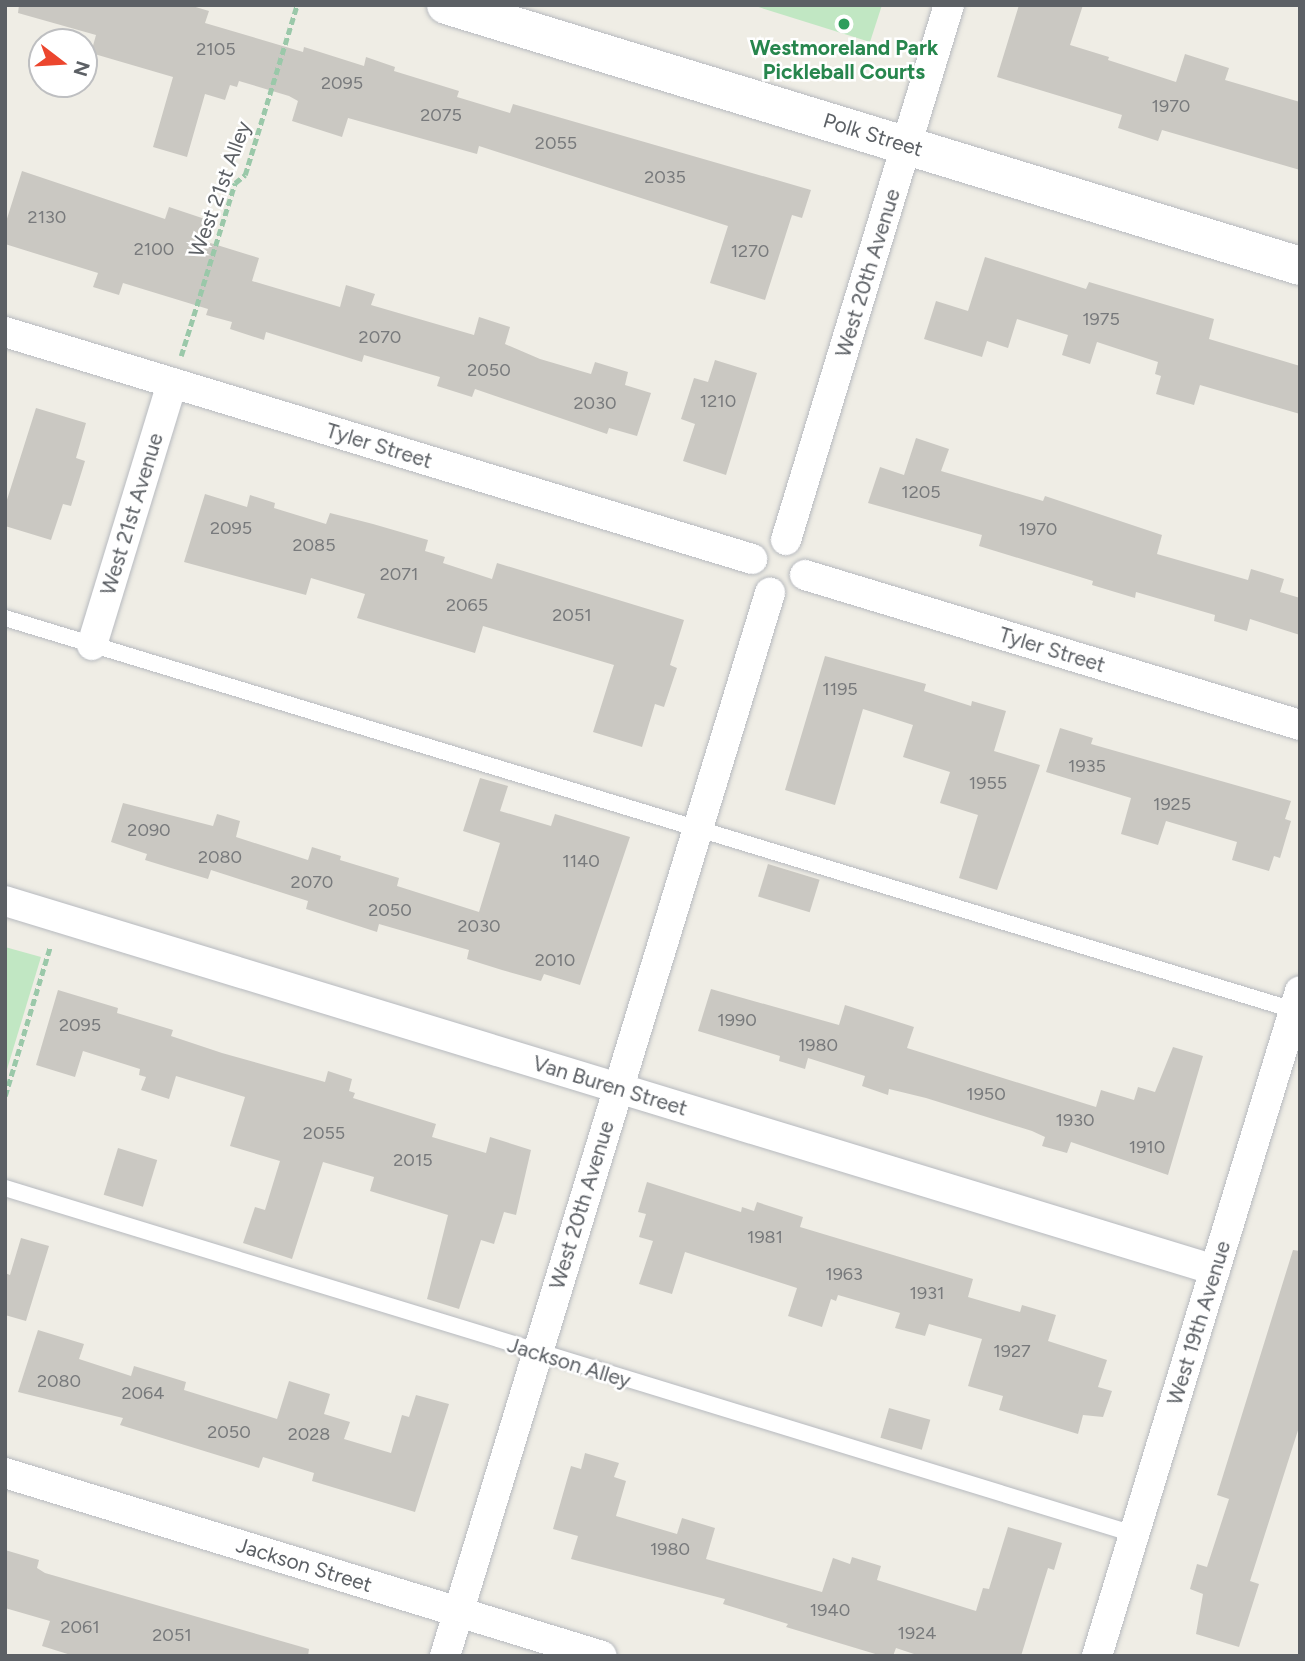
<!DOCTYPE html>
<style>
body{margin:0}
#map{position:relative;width:1305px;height:1661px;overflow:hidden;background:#efede5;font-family:Figtree,sans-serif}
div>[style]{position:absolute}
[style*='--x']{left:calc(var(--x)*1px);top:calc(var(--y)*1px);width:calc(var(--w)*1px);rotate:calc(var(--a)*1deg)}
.green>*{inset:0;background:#c1e7c3}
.building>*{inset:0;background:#cac8c2;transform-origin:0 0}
.path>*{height:4.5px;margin-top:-2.25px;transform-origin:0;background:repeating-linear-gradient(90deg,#9ac8a9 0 7px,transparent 0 10.5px)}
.roads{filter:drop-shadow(0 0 2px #b7babf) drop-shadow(0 0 2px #b7babf)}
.lane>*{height:16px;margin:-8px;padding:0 8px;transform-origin:8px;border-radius:8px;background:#fff}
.street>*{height:30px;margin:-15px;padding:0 15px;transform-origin:15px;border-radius:15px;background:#fff}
.secondary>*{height:38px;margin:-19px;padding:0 19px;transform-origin:19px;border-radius:19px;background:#fff}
.dots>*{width:19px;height:19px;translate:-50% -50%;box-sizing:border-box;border:4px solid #fff;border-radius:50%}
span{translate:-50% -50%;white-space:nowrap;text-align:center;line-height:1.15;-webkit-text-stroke:5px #fff;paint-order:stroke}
.number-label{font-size:18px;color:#787a7c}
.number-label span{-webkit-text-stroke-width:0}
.leisure-label{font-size:21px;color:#27864d;font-weight:700}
.street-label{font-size:21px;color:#5c6065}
.frame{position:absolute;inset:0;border:7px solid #5c6065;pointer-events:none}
.north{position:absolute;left:28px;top:28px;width:70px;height:70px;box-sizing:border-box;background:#fff;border:2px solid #bebfc1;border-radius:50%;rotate:107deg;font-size:19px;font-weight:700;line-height:28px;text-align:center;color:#5c6065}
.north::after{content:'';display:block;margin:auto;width:24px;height:32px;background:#ec462e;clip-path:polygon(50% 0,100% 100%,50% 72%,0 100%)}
</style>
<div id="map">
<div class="green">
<i style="clip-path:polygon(752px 5px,882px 5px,870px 42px)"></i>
<i style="clip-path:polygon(5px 947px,41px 957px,5px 1076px)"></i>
</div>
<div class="building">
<i style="clip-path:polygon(19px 5px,189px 5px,209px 11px,205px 23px,303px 52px,304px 47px,364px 66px,366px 57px,395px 67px,394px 71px,459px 91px,457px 97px,510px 113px,513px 104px,811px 190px,802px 218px,792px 215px,765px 300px,710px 283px,728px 226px,479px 146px,477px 154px,348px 118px,342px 137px,292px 121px,298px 101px,289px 96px,239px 81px,237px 87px,230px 85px,225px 100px,205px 94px,187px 157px,153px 147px,173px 77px,91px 53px,96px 35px,18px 13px)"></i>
<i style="clip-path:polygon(1019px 5px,1083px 5px,1070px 45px,1109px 57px,1108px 60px,1176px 82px,1185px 54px,1229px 68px,1225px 80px,1300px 102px,1300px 170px,1162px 130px,1158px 141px,1118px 128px,1122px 115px,997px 77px)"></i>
<i style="clip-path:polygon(22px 171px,165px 219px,169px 207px,211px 221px,204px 241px,259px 258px,252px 281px,340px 307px,346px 285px,375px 294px,371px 305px,474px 335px,479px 317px,510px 327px,505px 344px,540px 359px,591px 374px,595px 362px,628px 372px,625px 385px,651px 393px,637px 436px,609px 428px,607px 434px,475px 389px,472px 397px,437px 386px,440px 377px,364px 355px,362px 362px,266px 332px,264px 340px,230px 329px,232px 322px,206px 315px,208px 309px,123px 283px,119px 295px,93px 287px,98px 273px,5px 244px,5px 225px)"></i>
<i style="clip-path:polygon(985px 257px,1086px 289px,1089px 282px,1214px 319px,1209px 339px,1300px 366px,1300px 414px,1200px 385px,1194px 405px,1156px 394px,1161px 376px,1155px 374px,1158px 362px,1097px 342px,1090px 364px,1062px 355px,1068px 335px,1017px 319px,1008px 348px,987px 341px,982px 357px,924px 339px,936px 301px,968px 311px)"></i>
<i style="clip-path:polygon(715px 360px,757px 373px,726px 475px,683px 461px,695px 424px,681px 419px,694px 378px,708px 382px)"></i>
<i style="clip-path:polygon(36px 408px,86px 423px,76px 458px,85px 461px,71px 506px,63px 504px,51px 540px,5px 526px,5px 506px)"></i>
<i style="clip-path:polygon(916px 438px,949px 449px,941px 471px,1043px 501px,1045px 496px,1162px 535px,1157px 554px,1248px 580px,1251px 569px,1284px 579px,1280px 592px,1300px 598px,1300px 635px,1250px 619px,1247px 631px,1214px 621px,1215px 615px,1136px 592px,1135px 598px,1092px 585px,1093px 581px,979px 546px,982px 535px,868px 503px,880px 467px,904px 475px)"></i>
<i style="clip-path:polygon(205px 494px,247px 507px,250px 495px,275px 503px,274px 508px,326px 524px,330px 513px,373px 524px,428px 540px,425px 551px,445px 557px,443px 563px,492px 579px,497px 563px,684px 620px,670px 665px,677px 668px,664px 707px,655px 704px,642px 747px,593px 732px,614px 665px,483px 626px,475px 653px,357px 618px,365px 594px,311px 578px,306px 595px,184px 562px)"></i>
<i style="clip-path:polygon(825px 656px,926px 684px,924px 691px,971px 706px,972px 701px,1006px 711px,994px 751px,1040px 765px,997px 890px,959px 878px,978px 815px,940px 803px,950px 772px,903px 757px,913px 725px,863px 709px,835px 805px,785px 790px)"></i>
<i style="clip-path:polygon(1060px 728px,1093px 738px,1091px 744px,1291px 801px,1285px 819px,1291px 821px,1280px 858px,1274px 856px,1269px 871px,1232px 860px,1237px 842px,1166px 821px,1158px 845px,1121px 834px,1131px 798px,1046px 772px)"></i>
<i style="clip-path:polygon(480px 778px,508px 786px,500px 811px,551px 826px,555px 814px,630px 837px,580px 985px,544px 974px,541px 981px,502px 970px,467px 959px,469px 950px,379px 924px,377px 932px,306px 909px,308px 901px,211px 870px,208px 879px,171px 868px,145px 860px,147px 854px,111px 842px,123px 803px,213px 826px,217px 814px,240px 821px,236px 837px,308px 860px,312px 847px,341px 856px,340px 860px,399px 878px,397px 886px,479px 912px,500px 843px,463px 831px)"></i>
<i style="left:768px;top:864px;width:54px;height:34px;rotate:17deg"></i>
<i style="clip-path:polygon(711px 989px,839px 1025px,845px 1005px,914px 1027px,907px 1048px,1096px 1107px,1101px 1090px,1134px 1100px,1138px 1087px,1155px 1092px,1173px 1047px,1203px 1056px,1168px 1175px,1071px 1142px,1067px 1153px,1042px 1146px,1045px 1137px,1032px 1131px,926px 1098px,889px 1089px,888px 1095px,862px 1086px,865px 1076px,808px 1058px,805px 1069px,779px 1061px,780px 1056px,698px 1031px)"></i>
<i style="clip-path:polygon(58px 990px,118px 1008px,117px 1013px,173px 1030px,171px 1036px,222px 1053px,325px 1082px,328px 1071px,352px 1079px,349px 1091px,355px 1093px,353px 1098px,436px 1124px,432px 1137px,486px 1153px,490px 1137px,531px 1150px,516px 1215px,504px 1212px,494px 1244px,481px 1240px,459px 1309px,427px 1299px,448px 1215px,370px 1191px,374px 1177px,323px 1162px,292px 1259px,243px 1243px,255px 1207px,265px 1210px,280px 1161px,230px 1146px,245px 1097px,176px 1076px,169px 1099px,141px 1090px,146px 1077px,139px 1075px,140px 1069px,83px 1051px,75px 1077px,36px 1065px)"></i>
<i style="left:118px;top:1148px;width:41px;height:49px;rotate:17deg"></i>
<i style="clip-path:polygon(647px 1182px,741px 1212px,742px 1207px,754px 1211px,757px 1202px,803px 1217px,800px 1227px,973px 1279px,968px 1297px,1020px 1312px,1022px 1305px,1056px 1315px,1048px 1341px,1107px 1360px,1098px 1387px,1112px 1391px,1103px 1417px,1083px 1415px,1078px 1434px,999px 1410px,1003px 1396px,968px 1386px,982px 1339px,929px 1324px,925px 1336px,895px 1328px,900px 1313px,838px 1295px,836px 1301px,831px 1299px,822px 1327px,788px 1316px,797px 1288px,685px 1252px,672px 1294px,639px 1284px,653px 1241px,639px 1237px,646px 1214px,638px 1212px)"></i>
<i style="clip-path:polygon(21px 1238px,49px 1246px,26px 1321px,5px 1315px,5px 1273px,10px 1275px)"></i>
<i style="clip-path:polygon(1293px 1250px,1300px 1251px,1300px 1424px,1250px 1581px,1259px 1584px,1239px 1647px,1196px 1634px,1203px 1594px,1190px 1589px,1197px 1564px,1207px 1567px,1229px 1499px,1217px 1495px)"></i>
<i style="clip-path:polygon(38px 1330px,84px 1344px,79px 1359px,131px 1376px,134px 1366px,186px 1382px,184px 1390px,277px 1419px,289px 1381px,330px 1394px,324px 1414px,350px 1422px,344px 1439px,391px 1453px,402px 1415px,409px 1417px,416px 1395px,449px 1404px,415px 1512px,312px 1481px,314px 1473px,263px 1457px,259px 1468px,120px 1425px,123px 1418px,18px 1392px)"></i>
<i style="left:889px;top:1408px;width:43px;height:31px;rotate:16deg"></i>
<i style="clip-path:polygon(585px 1453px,619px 1463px,614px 1477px,626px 1481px,616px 1516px,677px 1534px,682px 1518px,715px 1528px,706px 1559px,822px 1592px,833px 1558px,850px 1564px,852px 1557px,881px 1566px,877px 1580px,976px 1611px,983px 1588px,989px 1589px,1008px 1527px,1062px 1543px,1054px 1570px,1048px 1568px,1021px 1656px,920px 1656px,896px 1648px,893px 1656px,882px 1656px,786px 1627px,788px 1624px,723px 1604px,725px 1599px,571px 1559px,578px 1536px,553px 1529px,571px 1466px,581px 1469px)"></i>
<i style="clip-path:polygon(5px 1550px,39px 1560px,37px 1568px,45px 1573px,309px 1649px,308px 1656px,74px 1656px,42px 1646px,50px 1621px,5px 1608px)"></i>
</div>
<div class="path">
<i style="--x:181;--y:356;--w:181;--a:-72.7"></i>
<i style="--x:235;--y:183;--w:13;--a:-39"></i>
<i style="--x:245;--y:175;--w:178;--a:-73"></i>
<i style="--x:5;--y:1096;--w:156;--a:-73.2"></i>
</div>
<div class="roads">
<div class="lane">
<i style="--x:5;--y:618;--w:1347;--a:16.92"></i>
<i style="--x:5;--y:1188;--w:1181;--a:17.04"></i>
</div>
<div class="street">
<i style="--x:5;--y:332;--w:781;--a:16.9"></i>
<i style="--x:786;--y:540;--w:559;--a:-73.06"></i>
<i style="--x:805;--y:575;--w:517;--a:16.86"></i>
<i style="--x:92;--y:645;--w:274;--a:-73"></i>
<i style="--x:5;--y:901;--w:1265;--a:16.96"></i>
<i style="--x:5;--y:1473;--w:624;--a:17.04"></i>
<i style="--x:445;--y:1656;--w:1112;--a:-73"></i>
<i style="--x:1097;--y:1656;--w:695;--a:-73.02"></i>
</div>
<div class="secondary">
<i style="--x:446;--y:5;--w:893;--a:16.99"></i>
</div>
</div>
<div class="dots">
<i style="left:844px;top:24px;background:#2e9e5b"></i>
</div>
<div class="number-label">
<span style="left:216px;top:49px">2105</span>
<span style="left:342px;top:83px">2095</span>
<span style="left:1171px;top:106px">1970</span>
<span style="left:441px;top:115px">2075</span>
<span style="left:556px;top:143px">2055</span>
<span style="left:665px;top:177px">2035</span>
<span style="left:47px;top:217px">2130</span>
<span style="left:154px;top:249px">2100</span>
<span style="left:750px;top:251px">1270</span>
<span style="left:1101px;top:319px">1975</span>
<span style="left:380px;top:337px">2070</span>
<span style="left:489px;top:370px">2050</span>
<span style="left:718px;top:401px">1210</span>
<span style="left:595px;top:403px">2030</span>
<span style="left:921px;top:492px">1205</span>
<span style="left:231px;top:528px">2095</span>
<span style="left:1038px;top:529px">1970</span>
<span style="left:314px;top:545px">2085</span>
<span style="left:399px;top:574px">2071</span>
<span style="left:467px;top:605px">2065</span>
<span style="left:572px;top:615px">2051</span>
<span style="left:840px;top:689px">1195</span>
<span style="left:1087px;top:766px">1935</span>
<span style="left:988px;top:783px">1955</span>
<span style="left:1172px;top:804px">1925</span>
<span style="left:149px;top:830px">2090</span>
<span style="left:220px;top:857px">2080</span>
<span style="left:581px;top:861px">1140</span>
<span style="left:312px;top:882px">2070</span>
<span style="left:390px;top:910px">2050</span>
<span style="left:479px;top:926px">2030</span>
<span style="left:555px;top:960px">2010</span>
<span style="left:737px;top:1020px">1990</span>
<span style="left:80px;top:1025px">2095</span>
<span style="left:818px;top:1045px">1980</span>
<span style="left:986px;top:1094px">1950</span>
<span style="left:1075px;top:1120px">1930</span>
<span style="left:324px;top:1133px">2055</span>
<span style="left:1147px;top:1147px">1910</span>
<span style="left:413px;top:1160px">2015</span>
<span style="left:765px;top:1237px">1981</span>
<span style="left:844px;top:1274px">1963</span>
<span style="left:927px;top:1293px">1931</span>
<span style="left:1012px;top:1351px">1927</span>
<span style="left:59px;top:1381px">2080</span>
<span style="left:143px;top:1393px">2064</span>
<span style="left:229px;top:1432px">2050</span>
<span style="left:309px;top:1434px">2028</span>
<span style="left:670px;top:1549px">1980</span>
<span style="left:830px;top:1610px">1940</span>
<span style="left:80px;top:1627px">2061</span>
<span style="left:917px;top:1633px">1924</span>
<span style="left:172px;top:1635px">2051</span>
</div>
<div class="leisure-label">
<span style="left:844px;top:60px">Westmoreland Park<br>Pickleball Courts</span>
</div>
<div class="street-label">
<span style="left:873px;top:135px;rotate:17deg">Polk Street</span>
<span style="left:220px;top:189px;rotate:-70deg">West 21st Alley</span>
<span style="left:868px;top:273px;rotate:-73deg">West 20th Avenue</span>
<span style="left:379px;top:446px;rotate:17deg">Tyler Street</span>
<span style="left:132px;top:514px;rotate:-73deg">West 21st Avenue</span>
<span style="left:1052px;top:650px;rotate:17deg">Tyler Street</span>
<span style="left:610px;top:1086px;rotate:17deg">Van Buren Street</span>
<span style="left:582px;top:1205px;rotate:-73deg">West 20th Avenue</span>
<span style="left:1199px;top:1323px;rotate:-73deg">West 19th Avenue</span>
<span style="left:569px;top:1363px;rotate:17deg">Jackson Alley</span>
<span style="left:304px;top:1565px;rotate:17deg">Jackson Street</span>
</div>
<div class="frame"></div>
<div class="north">N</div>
</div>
